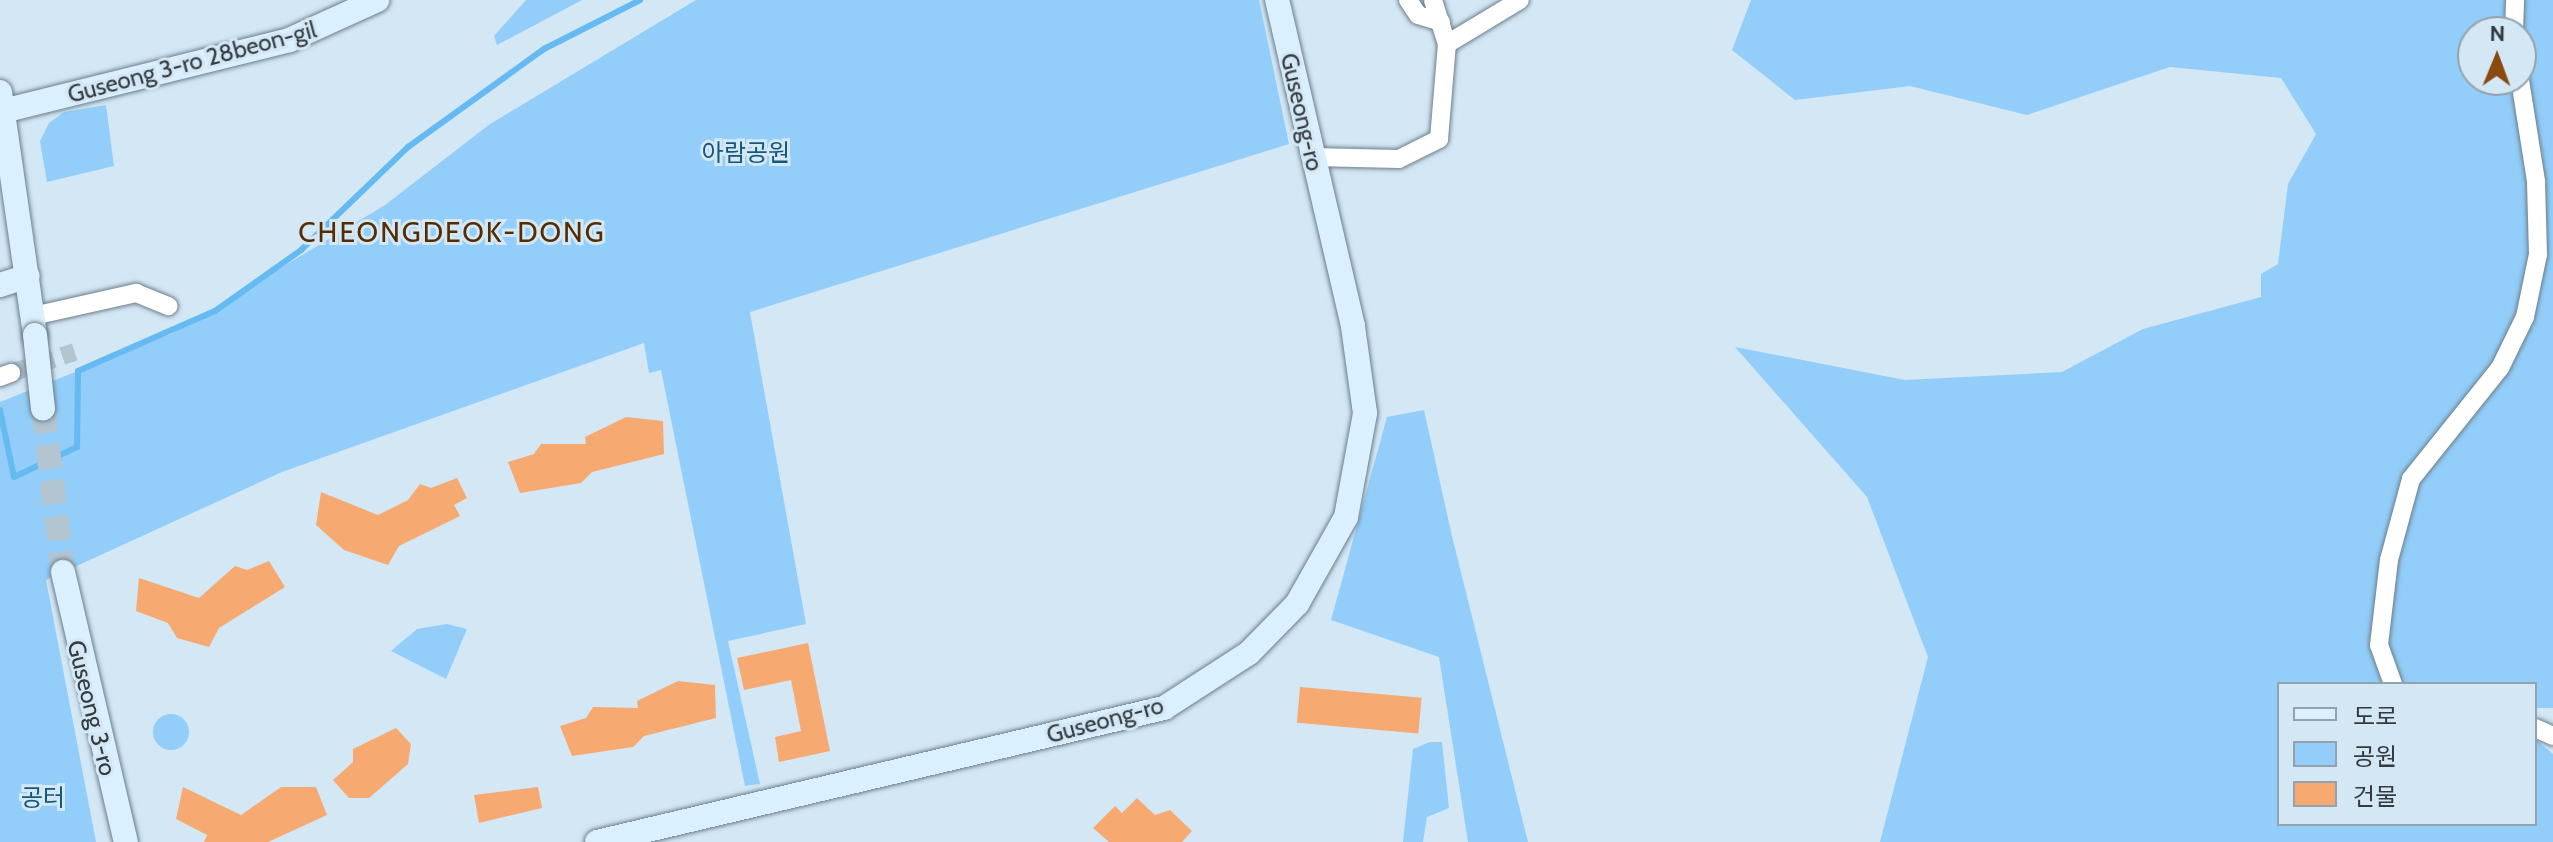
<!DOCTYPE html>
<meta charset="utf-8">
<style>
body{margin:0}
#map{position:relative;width:2553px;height:842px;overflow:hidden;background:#d3e7f5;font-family:Cabin,"Noto Sans KR",sans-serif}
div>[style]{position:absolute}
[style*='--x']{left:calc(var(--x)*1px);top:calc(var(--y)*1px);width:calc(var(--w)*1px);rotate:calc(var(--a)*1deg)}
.green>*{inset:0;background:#92cef9}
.round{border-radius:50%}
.stream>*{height:6px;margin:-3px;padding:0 3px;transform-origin:3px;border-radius:3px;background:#65baf2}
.building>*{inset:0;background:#f6aa71;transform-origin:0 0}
.street-tunnel>*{height:18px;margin-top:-9px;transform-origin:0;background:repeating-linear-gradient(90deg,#b3c5d1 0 18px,transparent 0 27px)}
.secondary-tunnel>*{height:24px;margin-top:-12px;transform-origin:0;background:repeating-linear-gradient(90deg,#b3c5d1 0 24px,transparent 0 36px)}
.roads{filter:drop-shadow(0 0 2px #6c7e8b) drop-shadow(0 0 2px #6c7e8b)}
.street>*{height:18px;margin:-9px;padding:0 9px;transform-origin:9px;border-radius:9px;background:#fff}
.secondary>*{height:24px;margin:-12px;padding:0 12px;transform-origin:12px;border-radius:12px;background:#dbf0fe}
.bridges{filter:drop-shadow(0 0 2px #6c7e8b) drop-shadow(0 0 2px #6c7e8b)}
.secondary-bridge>*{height:24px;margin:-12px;padding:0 12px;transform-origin:12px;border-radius:12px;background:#dbf0fe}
span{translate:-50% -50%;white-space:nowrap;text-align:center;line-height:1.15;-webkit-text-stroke:6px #d3e7f5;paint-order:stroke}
.street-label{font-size:24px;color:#333b41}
.park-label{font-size:24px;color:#15567b}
.quarter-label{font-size:28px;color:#552b02;letter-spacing:2px}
.legend{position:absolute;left:2277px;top:682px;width:260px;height:144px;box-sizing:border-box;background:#d3e7f5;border:2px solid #93a2ad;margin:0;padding:10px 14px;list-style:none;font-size:24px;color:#333b41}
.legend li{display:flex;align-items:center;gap:16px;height:40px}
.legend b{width:40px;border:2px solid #93a2ad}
.north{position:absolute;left:2457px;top:16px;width:80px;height:80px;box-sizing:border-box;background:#d3e7f5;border:2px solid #93a2ad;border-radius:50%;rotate:1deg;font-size:22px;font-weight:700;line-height:32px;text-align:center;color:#333b41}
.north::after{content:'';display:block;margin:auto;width:28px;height:36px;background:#894a0f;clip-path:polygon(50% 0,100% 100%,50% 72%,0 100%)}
</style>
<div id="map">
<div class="green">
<i style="clip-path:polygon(526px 0,582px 0,497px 45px,494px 36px)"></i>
<i style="clip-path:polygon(696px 0,1259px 0,1289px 144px,750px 312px,806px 624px,728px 641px,760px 784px,745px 786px,661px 370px,649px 373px,644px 343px,282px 472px,46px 580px,96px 842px,0 842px,0 402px,173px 333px,385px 205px,490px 124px)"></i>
<i style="clip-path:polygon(evenodd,1751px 0,2553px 0,2553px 708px,2535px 708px,2535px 684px,2279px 684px,2279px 824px,2535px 824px,2535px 739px,2553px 754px,2553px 842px,1880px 842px,1928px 657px,1867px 497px,1735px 347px,1905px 380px,2062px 372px,2143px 329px,2261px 297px,2261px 274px,2278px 264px,2288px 184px,2316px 134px,2281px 78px,2170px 67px,2027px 115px,1910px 86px,1795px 100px,1732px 50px,1751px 0,2473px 32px,2521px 32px,2521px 80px,2473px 80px,2473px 32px)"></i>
<i style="clip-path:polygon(106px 105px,114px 166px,47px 182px,40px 141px,49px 123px,64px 112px)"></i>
<i style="clip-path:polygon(1424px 410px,1451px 532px,1528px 842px,1468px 842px,1439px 657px,1331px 620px,1387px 417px)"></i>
<i style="clip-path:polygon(447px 624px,467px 629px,446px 679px,391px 651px,417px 629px)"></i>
<i class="round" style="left:153px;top:714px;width:36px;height:36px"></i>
<i style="clip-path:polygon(1430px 742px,1442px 742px,1449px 808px,1427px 817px,1423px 842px,1403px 842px,1413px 749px)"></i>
</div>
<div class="stream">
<i style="--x:0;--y:410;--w:68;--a:78.2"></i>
<i style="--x:14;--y:477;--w:70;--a:-25.5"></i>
<i style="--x:77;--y:447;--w:76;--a:-89.2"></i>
<i style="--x:78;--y:371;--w:150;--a:-23.7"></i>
<i style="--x:215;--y:311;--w:105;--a:-35.3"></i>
<i style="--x:301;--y:250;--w:149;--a:-43.9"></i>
<i style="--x:408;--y:147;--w:168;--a:-35.8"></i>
<i style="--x:544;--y:49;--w:108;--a:-27"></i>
</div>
<div class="building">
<i style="clip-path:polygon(626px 417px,663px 421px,664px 454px,592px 472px,581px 483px,520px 493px,508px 462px,534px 454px,541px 444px,586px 444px,585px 437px)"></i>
<i style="clip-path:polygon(457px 478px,467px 498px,454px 505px,460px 516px,399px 546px,388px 565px,344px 550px,316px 525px,321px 492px,378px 515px,408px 500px,420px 484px,431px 488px)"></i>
<i style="clip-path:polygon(269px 561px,285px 587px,219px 628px,209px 647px,177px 638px,168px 623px,136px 611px,139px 578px,199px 598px,235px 566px,247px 570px)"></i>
<i style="clip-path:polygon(808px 643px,830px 751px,779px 762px,775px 737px,801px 731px,791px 680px,744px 690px,737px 658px)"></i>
<i style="clip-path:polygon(678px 681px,715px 685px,716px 718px,644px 736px,633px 747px,572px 756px,560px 726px,586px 718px,593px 707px,638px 708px,637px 701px)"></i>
<i style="left:1300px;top:687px;width:122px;height:36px;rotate:5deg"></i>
<i style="clip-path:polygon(396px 728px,411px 744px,408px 764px,369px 798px,349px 798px,333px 780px,353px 762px,353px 749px)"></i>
<i style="clip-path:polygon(183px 787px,241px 815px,281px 787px,316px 787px,327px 815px,268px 842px,204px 842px,207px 835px,176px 819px)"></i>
<i style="clip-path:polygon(538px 787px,542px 808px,479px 823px,474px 795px)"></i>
<i style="clip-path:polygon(1137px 798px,1155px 815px,1170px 810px,1192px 831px,1182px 842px,1109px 842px,1093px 828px,1115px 806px,1122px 813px)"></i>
</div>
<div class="street-tunnel">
<i style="--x:11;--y:373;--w:67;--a:-18.2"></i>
</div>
<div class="secondary-tunnel">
<i style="--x:43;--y:409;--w:164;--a:83"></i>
</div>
<div class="roads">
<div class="street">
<i style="--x:1408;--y:0;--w:18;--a:56"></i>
<i style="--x:1418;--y:15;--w:24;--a:17"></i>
<i style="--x:2514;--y:32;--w:32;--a:-88"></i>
<i style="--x:1447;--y:44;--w:85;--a:-31.1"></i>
<i style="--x:1312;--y:157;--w:87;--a:1.3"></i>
<i style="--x:1399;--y:159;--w:45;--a:-26.6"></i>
<i style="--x:1439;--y:139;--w:95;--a:-85.2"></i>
<i style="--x:1447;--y:44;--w:46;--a:-107.7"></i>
<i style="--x:33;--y:316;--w:106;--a:-12.6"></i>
<i style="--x:136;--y:293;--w:35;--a:22"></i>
<i style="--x:0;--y:377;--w:12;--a:-20"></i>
<i style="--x:2393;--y:684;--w:41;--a:-109.7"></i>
<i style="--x:2379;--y:645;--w:86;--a:-83.3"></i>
<i style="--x:2389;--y:560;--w:84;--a:-74.8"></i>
<i style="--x:2411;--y:479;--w:142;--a:-51.3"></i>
<i style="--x:2500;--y:368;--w:57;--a:-63.9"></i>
<i style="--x:2525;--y:317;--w:64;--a:-78.3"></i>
<i style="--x:2538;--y:254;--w:73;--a:-91.6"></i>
<i style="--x:2536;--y:181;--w:102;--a:-99"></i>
<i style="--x:2535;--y:728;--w:20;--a:24"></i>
</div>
<div class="secondary">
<i style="--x:0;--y:92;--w:246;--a:81.8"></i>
<i style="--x:3;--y:111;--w:295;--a:-13.9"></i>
<i style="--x:289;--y:40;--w:97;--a:-24.4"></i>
<i style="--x:0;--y:285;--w:29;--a:-18"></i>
<i style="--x:63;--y:572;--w:277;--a:76.9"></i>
<i style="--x:597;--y:842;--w:583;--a:-13.3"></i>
<i style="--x:1164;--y:708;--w:101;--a:-32.9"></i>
<i style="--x:1249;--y:653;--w:69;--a:-45.6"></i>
<i style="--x:1297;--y:604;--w:100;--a:-60.6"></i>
<i style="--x:1346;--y:517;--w:106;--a:-79.6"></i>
<i style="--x:1365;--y:413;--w:88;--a:-97.9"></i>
<i style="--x:1353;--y:326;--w:335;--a:-103.1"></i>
</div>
</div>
<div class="bridges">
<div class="secondary-bridge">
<i style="--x:35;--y:335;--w:74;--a:83.8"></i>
</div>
</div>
<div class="street-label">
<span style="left:192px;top:62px;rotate:-15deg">Guseong 3-ro 28beon-gil</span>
<span style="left:1302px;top:112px;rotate:77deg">Guseong-ro</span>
<span style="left:92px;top:708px;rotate:76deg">Guseong 3-ro</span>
<span style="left:1105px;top:720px;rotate:-15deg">Guseong-ro</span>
</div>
<div class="park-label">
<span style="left:746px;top:153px">아람공원</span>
<span style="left:43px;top:798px">공터</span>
</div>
<div class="quarter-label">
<span style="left:452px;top:232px">CHEONGDEOK-DONG</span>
</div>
<ul class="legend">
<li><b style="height:10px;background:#dbf0fe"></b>도로</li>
<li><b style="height:22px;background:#92cef9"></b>공원</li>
<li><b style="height:22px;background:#f6aa71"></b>건물</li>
</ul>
<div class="north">N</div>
</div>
